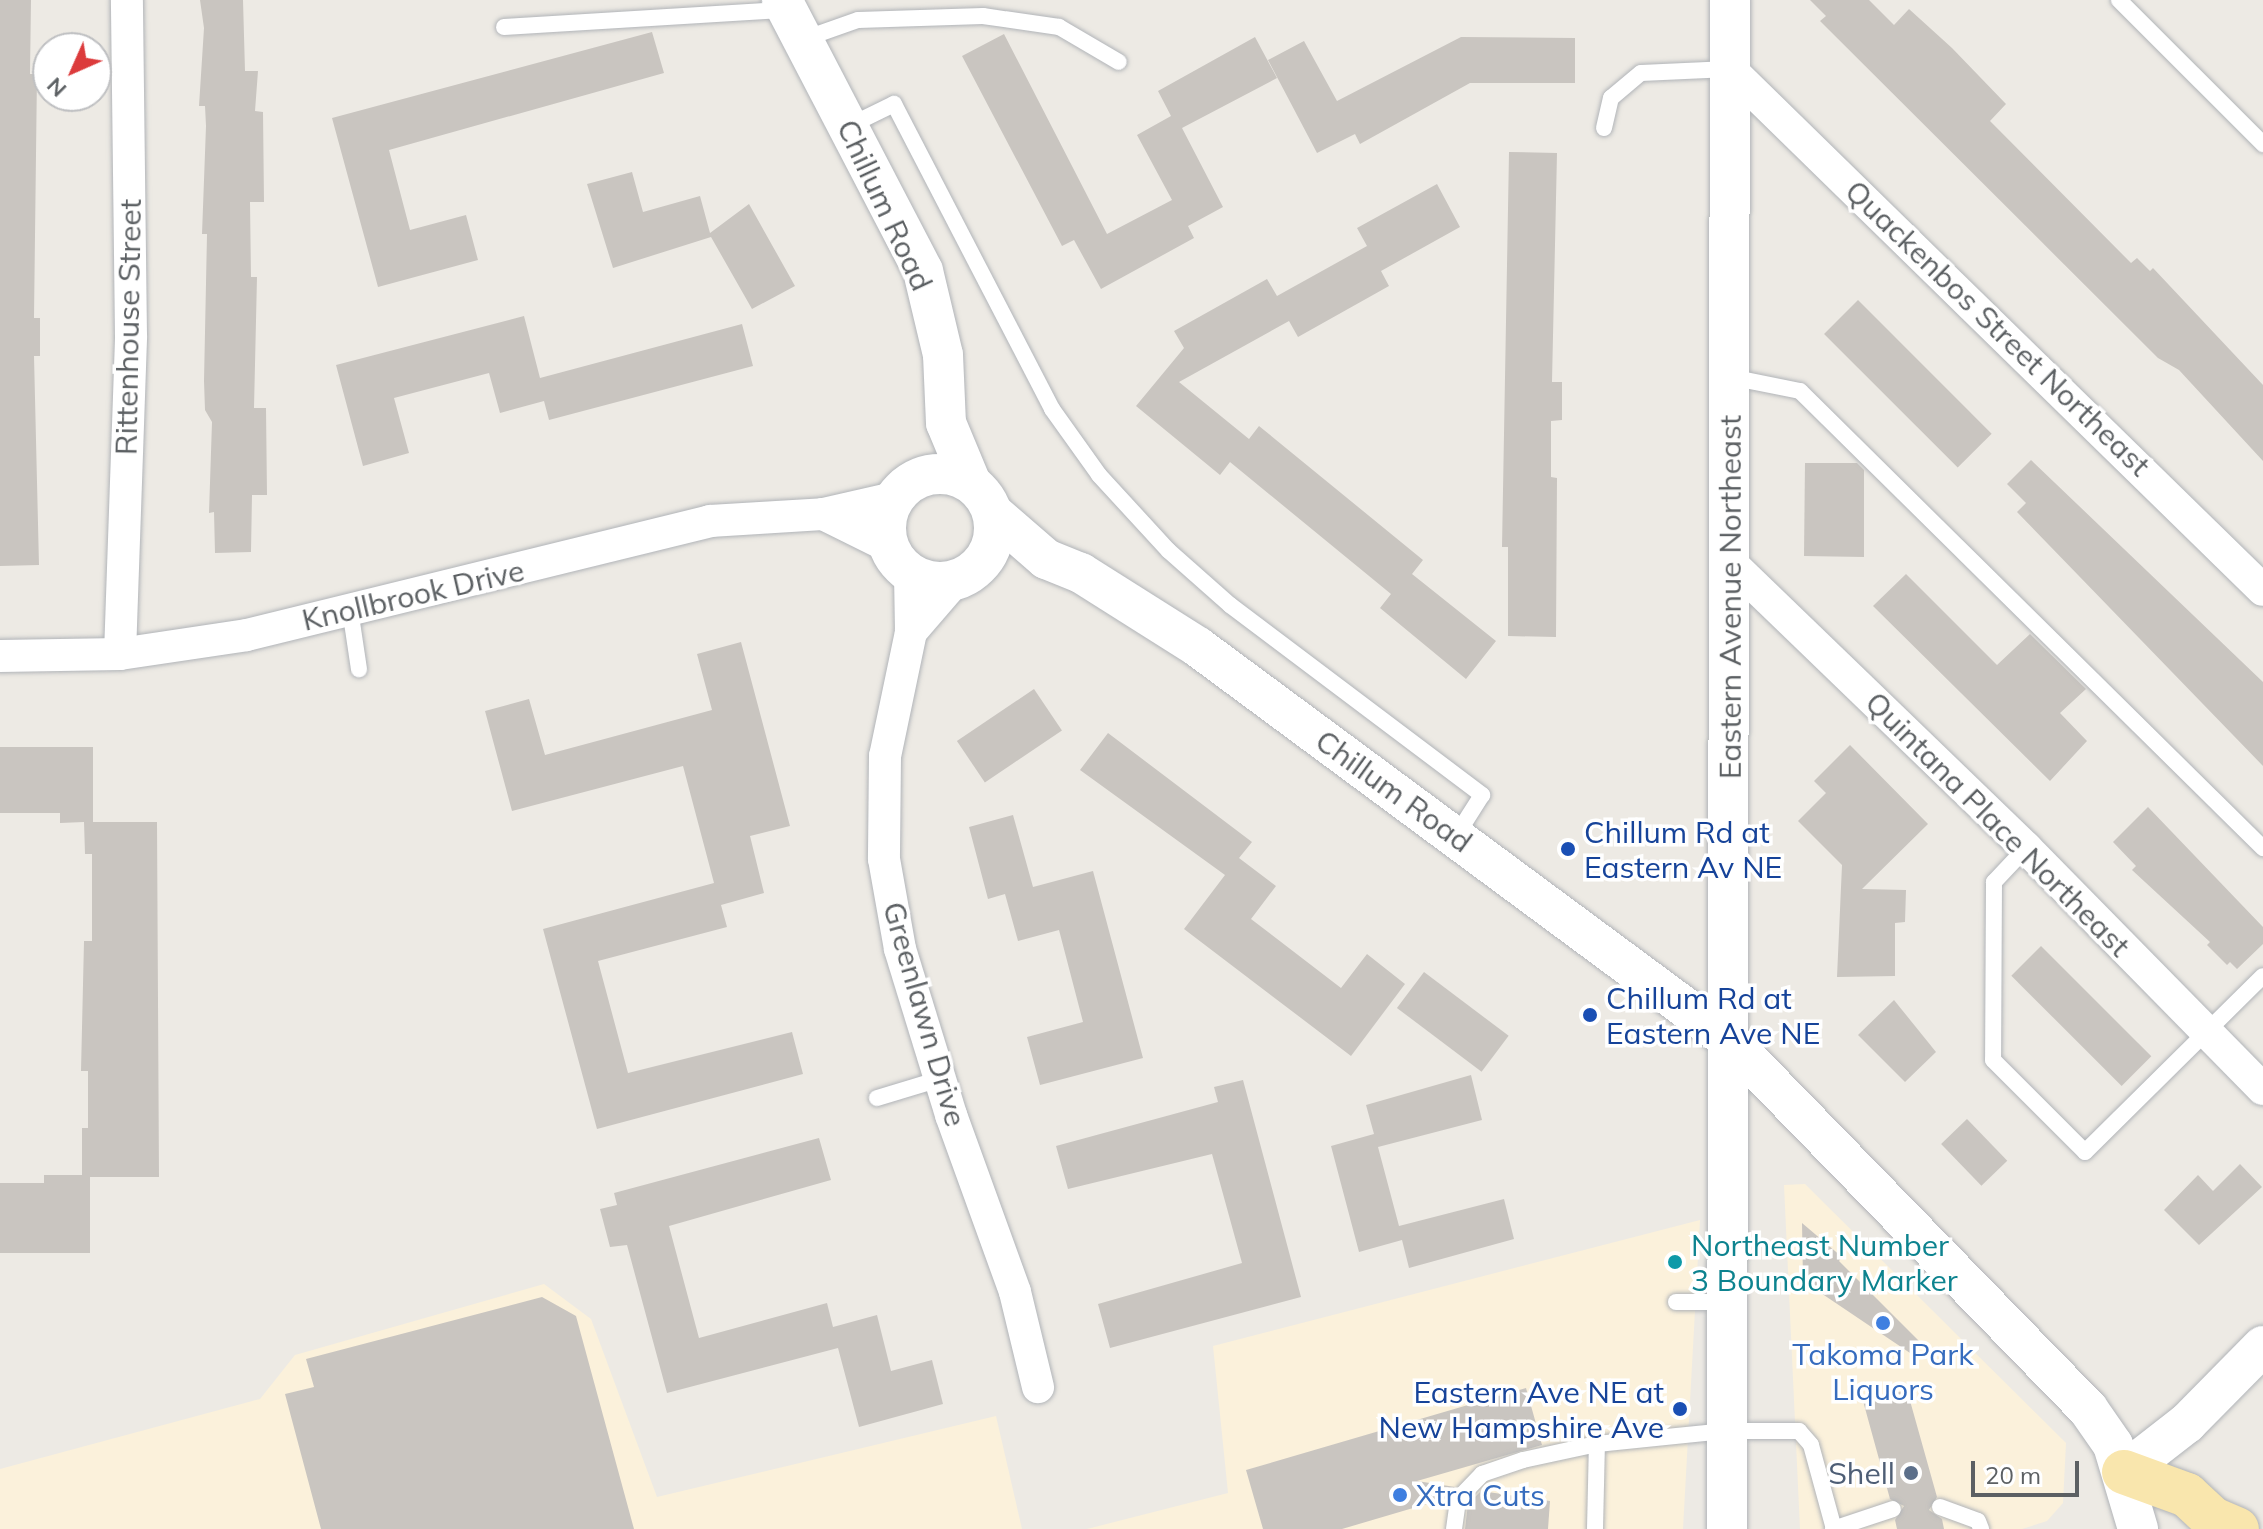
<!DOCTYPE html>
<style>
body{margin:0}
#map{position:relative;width:2263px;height:1529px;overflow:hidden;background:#edeae4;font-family:Mulish,sans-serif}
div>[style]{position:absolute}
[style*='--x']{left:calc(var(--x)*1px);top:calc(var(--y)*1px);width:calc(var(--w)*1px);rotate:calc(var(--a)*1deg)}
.commercial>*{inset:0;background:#fbf1db}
.building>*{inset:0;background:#c9c5c0;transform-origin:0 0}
.roads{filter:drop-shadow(0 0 2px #b1b4b8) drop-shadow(0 0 2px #b1b4b8)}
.service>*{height:16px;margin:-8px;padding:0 8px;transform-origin:8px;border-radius:8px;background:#fff}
.minor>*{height:32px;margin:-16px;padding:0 16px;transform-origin:16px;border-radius:16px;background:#fff}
.tertiary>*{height:40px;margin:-20px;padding:0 20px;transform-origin:20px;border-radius:20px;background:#fff}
.tertiary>.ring{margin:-20px;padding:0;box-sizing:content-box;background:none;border:40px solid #fff;border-radius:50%}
.primary>*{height:44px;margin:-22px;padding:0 22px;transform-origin:22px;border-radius:22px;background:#f9e6ad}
.dots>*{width:22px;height:22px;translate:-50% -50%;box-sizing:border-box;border:4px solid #fff;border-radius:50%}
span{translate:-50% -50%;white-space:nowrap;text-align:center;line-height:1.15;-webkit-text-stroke:7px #fff;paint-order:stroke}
.street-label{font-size:30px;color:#5c6063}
.transit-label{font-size:30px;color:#164399}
.left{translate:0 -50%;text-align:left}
.right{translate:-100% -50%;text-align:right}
.culture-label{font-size:30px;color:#0d838f}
.shop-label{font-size:30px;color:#366cbe}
.service-label{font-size:30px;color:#4e5e75}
.north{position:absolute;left:32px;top:32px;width:80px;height:80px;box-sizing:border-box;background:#fff;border:2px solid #bebfc1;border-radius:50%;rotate:225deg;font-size:22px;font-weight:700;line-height:32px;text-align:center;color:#5c6063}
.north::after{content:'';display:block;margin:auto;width:28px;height:36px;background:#dc3b3c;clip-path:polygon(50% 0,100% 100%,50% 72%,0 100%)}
.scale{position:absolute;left:1971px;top:1461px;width:108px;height:36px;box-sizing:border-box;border:4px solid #5c6063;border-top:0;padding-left:10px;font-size:24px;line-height:28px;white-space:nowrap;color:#5c6063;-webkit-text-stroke:6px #fff;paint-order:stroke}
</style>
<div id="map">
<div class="commercial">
<i style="clip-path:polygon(1805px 1184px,2066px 1443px,2063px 1503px,2047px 1521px,2022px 1529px,1800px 1529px,1784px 1185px)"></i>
<i style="clip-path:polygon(1700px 1220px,1683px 1529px,1087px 1529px,1228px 1493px,1213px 1346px)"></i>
<i style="clip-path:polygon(544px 1284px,591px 1319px,657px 1497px,996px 1416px,1022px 1529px,0 1529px,0 1469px,260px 1399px,295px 1355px)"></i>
</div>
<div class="building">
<i style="clip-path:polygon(0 0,31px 0,30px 74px,37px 74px,34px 318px,40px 318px,40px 356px,34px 356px,39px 565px,0 566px)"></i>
<i style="clip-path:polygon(200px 0,243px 0,245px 71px,258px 71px,255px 111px,263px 112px,264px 202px,250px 202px,251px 277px,257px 277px,254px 408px,266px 408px,267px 495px,252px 495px,251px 552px,215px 553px,214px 512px,209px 513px,212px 422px,205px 410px,204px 381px,207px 234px,202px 234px,206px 126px,205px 106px,199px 106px,204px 28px)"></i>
<i style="clip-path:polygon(1810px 0,1869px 0,1894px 25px,1909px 9px,1952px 48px,2006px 104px,1990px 121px,2131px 263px,2137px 258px,2150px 271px,2153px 268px,2263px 385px,2263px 461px,2179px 370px,2158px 358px,1820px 21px,1826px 16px)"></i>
<i style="clip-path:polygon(652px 32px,664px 73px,389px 150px,410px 230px,466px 215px,478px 260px,378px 287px,332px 118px)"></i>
<i style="clip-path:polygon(1004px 34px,1107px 234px,1172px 200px,1137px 135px,1171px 116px,1158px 91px,1255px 37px,1277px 78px,1182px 128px,1223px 207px,1188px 226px,1194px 238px,1101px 289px,1074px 240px,1062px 246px,962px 56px)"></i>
<i style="clip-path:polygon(1461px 37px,1575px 38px,1575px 83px,1470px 83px,1360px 144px,1355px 134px,1317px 153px,1268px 60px,1304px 41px,1337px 101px)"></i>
<i style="clip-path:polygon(1509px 152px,1557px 153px,1552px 382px,1562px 382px,1562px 420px,1551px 421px,1551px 477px,1557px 478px,1556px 637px,1508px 636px,1508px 547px,1502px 547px)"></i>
<i style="clip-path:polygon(632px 172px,643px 212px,700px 196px,710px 233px,749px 204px,795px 286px,752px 309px,711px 237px,613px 268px,587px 184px)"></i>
<i style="clip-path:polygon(1437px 184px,1460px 227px,1381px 271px,1389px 286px,1298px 337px,1289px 321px,1179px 382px,1249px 439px,1259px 426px,1423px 560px,1412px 574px,1496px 641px,1466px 679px,1380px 608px,1391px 594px,1230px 462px,1220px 475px,1136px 406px,1184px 348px,1174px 331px,1267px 279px,1277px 296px,1367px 246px,1357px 228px)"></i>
<i style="left:1858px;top:300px;width:189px;height:48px;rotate:45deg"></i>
<i style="clip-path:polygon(524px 316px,540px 378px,742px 324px,753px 366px,549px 420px,544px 401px,500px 413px,489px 373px,394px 398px,409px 453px,363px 466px,336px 365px)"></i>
<i style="clip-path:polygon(2031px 460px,2263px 682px,2263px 766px,2017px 512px,2026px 503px,2007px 484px)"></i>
<i style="clip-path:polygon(1805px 463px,1857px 463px,1864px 470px,1864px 557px,1804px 556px)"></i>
<i style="clip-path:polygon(1906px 574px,1997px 665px,2030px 634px,2086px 689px,2060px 713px,2087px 741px,2050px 781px,1873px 606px)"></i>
<i style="clip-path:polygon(741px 642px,790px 826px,750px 836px,764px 893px,721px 905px,727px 927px,598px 961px,628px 1073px,792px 1032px,803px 1074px,597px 1129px,543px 929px,714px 883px,683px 766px,512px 811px,485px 711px,529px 699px,545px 755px,712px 710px,697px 654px)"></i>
<i style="left:1034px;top:689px;width:50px;height:93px;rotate:56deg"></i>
<i style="clip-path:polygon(1108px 733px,1252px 842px,1239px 858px,1276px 886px,1251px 919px,1341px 988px,1367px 954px,1405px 984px,1351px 1056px,1184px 929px,1225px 875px,1080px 770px)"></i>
<i style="clip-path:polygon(1850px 745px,1928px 824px,1862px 889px,1906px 890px,1905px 922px,1895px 923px,1895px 976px,1837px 977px,1842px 865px,1798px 821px,1826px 793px,1814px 781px)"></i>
<i style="clip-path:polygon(0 747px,93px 747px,93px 822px,157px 822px,159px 1177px,90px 1177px,90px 1253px,0 1253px,0 1183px,44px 1183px,44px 1175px,82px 1175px,82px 1128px,88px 1128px,88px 1071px,81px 1071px,84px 941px,92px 941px,92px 854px,85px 854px,84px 822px,60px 823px,60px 813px,0 813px)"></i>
<i style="clip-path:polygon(2148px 807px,2263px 927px,2263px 944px,2237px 969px,2230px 962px,2227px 965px,2207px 945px,2210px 942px,2132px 870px,2136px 866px,2113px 842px)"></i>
<i style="clip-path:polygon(1013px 815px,1033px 887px,1093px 871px,1143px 1058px,1040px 1085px,1027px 1037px,1083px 1022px,1059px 930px,1018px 941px,1005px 894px,988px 899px,969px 827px)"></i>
<i style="left:2041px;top:946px;width:156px;height:42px;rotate:45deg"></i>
<i style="left:1424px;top:972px;width:106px;height:45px;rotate:37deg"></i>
<i style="clip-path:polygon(1894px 1000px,1936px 1052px,1905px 1082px,1858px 1035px)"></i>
<i style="clip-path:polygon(1471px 1075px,1482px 1120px,1378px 1147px,1399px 1226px,1504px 1199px,1514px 1239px,1409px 1268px,1402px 1240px,1359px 1252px,1331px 1146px,1374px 1134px,1366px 1105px)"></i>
<i style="clip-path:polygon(1243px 1080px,1301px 1297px,1110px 1348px,1098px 1304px,1242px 1263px,1212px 1154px,1068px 1189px,1056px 1146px,1218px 1102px,1214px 1087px)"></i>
<i style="left:1967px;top:1119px;width:58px;height:36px;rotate:46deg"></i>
<i style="clip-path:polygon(819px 1138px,831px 1180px,669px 1226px,699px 1338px,827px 1303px,833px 1327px,877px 1315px,891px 1371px,932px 1360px,943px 1404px,859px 1427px,838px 1348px,667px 1393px,627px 1245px,610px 1247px,600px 1209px,617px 1205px,614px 1193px)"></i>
<i style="clip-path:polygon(2240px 1164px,2262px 1187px,2199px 1245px,2164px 1210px,2198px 1175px,2213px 1191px)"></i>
<i style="clip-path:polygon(1802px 1223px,1842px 1257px,1839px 1261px,1922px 1344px,1913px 1355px,1803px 1281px)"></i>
<i style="clip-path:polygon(542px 1297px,576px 1316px,634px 1529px,321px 1529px,285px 1394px,314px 1387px,306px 1359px)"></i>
<i style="clip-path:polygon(1526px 1388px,1542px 1445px,1417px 1481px,1455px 1487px,1447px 1498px,1342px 1529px,1263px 1529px,1246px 1470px)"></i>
<i style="clip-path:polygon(1907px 1390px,1937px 1497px,1929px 1510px,1942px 1519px,1944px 1529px,1897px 1529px,1895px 1520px,1904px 1506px,1890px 1499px,1863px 1401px)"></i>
<i style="clip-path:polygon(1481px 1491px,1550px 1501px,1548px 1529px,1465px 1529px,1468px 1504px)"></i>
</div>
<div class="roads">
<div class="service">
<i style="--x:2119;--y:0;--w:204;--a:45"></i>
<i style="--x:504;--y:27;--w:282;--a:-3.5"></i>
<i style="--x:804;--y:39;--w:57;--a:-19.4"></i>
<i style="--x:858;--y:20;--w:125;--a:-1.8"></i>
<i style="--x:983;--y:16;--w:77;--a:8.2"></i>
<i style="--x:1059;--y:27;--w:69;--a:30.3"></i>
<i style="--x:849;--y:126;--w:50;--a:-26.1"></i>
<i style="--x:894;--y:104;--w:343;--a:62.6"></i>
<i style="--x:1052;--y:409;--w:81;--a:54.5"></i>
<i style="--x:1099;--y:475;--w:103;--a:47.4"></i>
<i style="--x:1169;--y:551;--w:81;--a:41.5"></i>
<i style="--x:1230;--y:605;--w:316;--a:37"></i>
<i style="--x:1482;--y:795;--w:49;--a:122.4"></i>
<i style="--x:1604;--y:128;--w:31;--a:-77"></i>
<i style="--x:1611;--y:98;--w:39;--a:-40"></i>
<i style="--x:1641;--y:73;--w:88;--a:-2.6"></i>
<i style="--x:1730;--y:377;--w:71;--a:11.3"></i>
<i style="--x:1800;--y:391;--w:651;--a:44.63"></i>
<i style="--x:350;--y:609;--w:61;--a:81.5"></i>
<i style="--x:2026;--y:848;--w:47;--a:133.3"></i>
<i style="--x:1994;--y:882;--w:178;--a:90.3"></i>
<i style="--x:1993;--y:1060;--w:130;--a:45"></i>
<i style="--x:2085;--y:1152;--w:250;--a:-44.7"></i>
<i style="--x:877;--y:1098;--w:66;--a:-16.8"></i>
<i style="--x:1676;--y:1302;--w:52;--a:0"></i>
<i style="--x:1940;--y:1507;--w:40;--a:20.2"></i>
<i style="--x:1978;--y:1521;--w:9;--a:69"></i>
<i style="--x:1454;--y:1529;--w:30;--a:-82"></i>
<i style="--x:1458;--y:1499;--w:35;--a:-46"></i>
<i style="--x:1482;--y:1474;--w:43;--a:-18.9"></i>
<i style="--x:1523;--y:1460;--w:76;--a:-12.2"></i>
<i style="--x:1597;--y:1444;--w:130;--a:-5.8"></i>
<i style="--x:1726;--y:1431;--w:73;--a:0"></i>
<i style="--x:1799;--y:1431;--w:18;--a:49"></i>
<i style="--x:1811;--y:1445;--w:87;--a:74.7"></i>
<i style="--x:1595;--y:1529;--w:85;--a:-88.7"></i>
<i style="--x:1833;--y:1529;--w:63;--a:-18.4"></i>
</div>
<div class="minor">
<i style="--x:1730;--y:69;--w:745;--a:44.35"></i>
<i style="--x:823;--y:514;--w:72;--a:26.2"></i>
<i style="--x:1729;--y:561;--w:413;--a:44"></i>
<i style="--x:2026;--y:848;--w:338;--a:45.5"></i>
<i style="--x:910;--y:574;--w:58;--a:89"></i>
<i style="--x:911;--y:632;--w:127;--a:101.8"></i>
<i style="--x:885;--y:756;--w:103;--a:90.6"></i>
<i style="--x:884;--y:859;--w:91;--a:79.9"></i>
<i style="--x:900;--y:949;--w:174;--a:72.9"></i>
<i style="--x:951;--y:1115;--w:188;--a:70.1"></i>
<i style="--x:1015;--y:1292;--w:98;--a:76.4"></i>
<i style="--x:911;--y:632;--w:67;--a:-49.2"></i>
<i style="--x:120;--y:654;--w:318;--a:-88"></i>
<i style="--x:131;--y:336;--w:336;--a:-90.7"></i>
<i style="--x:0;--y:656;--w:120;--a:-1"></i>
<i style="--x:120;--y:654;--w:128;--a:-8.5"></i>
<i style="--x:247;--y:635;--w:477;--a:-13.8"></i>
<i style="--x:710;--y:521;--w:113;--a:-3.5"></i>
<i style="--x:823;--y:514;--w:73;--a:-12.7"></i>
</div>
<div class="tertiary">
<i style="--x:782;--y:0;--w:305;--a:62.5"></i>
<i style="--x:923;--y:271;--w:86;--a:76.6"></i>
<i style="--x:943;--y:355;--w:68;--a:87.5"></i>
<i style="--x:946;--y:423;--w:65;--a:67.4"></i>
<i class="ring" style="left:886px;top:474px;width:68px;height:68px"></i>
<i style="--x:993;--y:513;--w:70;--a:41"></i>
<i style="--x:1046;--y:559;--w:38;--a:22"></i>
<i style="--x:1081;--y:573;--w:138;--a:32.3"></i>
<i style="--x:1198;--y:647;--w:661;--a:36.51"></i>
<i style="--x:1729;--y:1040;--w:515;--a:45.79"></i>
<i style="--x:2088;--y:1409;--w:44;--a:55.2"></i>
<i style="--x:2113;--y:1445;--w:88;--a:73.4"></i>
<i style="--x:2124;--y:1472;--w:80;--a:-37.9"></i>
<i style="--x:2187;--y:1423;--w:108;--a:-45.4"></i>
<i style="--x:1727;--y:1529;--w:1529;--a:-89.89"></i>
</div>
<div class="primary">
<i style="--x:2124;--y:1472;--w:67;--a:20.1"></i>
<i style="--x:2187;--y:1495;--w:35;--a:43"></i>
<i style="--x:2213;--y:1519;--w:26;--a:23"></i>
</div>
</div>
<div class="dots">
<i style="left:1568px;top:849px;background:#1a4fb4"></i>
<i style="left:1590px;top:1015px;background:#1a4fb4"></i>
<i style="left:1675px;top:1262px;background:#0f9aa8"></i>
<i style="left:1883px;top:1323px;background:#3f7fe0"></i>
<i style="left:1680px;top:1409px;background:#1a4fb4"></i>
<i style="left:1911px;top:1473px;background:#5c6f8a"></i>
<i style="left:1400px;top:1495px;background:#3f7fe0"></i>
</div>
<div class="street-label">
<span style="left:885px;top:205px;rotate:65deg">Chillum Road</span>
<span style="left:128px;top:327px;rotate:-89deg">Rittenhouse Street</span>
<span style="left:1998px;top:328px;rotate:44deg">Quackenbos Street Northeast</span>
<span style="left:413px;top:595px;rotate:-13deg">Knollbrook Drive</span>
<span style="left:1730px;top:597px;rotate:-90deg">Eastern Avenue Northeast</span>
<span style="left:1394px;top:791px;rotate:36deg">Chillum Road</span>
<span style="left:1998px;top:824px;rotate:45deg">Quintana Place Northeast</span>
<span style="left:925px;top:1014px;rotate:74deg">Greenlawn Drive</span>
</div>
<div class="transit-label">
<span class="left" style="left:1584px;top:849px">Chillum Rd at<br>Eastern Av NE</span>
<span class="left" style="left:1606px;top:1015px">Chillum Rd at<br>Eastern Ave NE</span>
<span class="right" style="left:1664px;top:1409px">Eastern Ave NE at<br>New Hampshire Ave</span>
</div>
<div class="culture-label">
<span class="left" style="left:1691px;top:1262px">Northeast Number<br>3 Boundary Marker</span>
</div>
<div class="shop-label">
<span style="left:1883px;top:1371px">Takoma Park<br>Liquors</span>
<span class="left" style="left:1416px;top:1495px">Xtra Cuts</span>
</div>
<div class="service-label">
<span class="right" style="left:1895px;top:1473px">Shell</span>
</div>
<div class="north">N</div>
<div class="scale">20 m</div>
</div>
